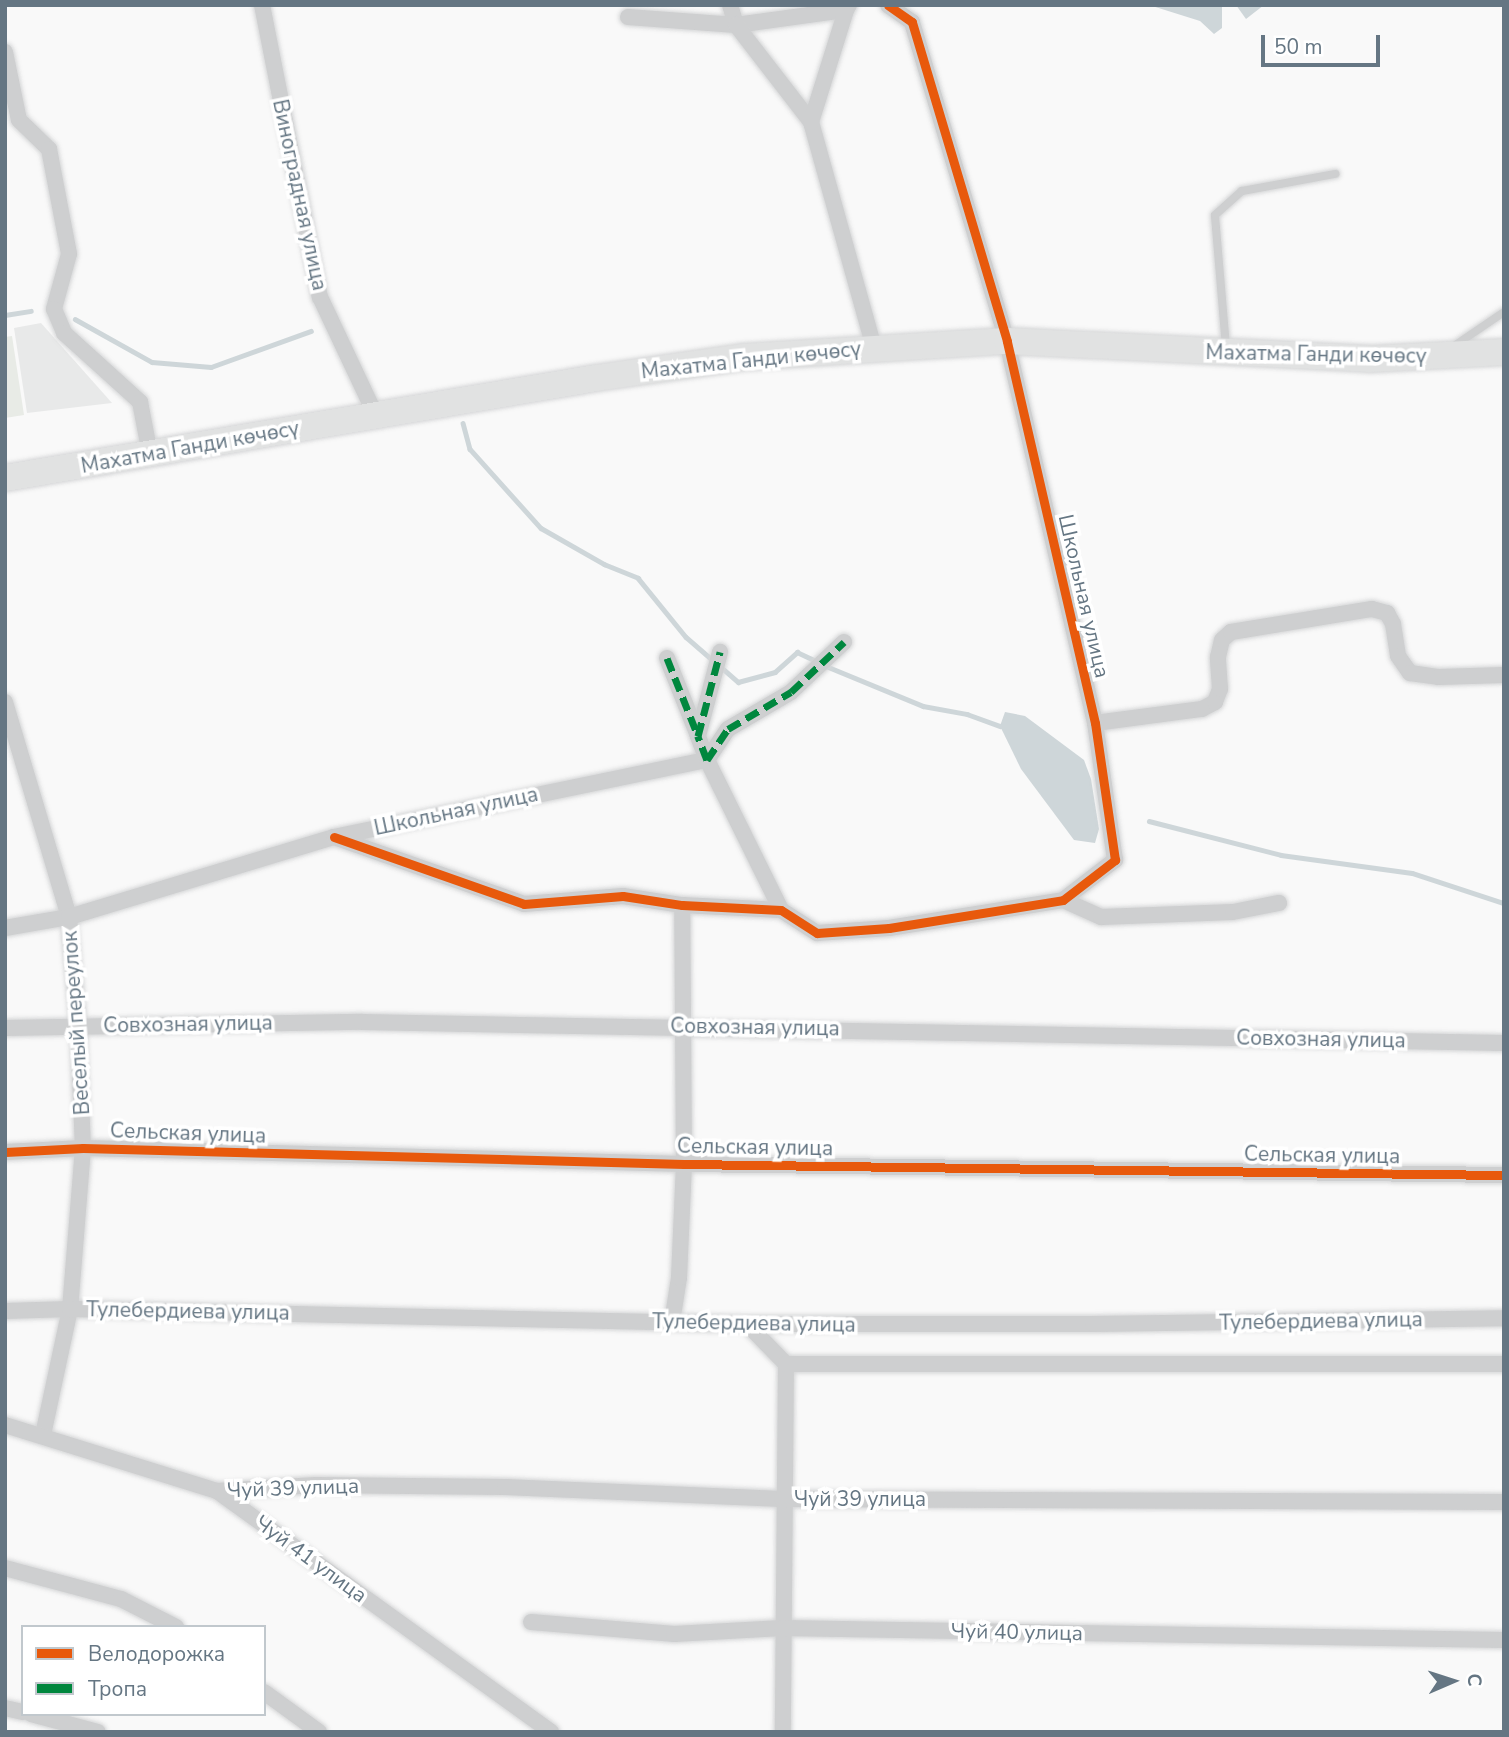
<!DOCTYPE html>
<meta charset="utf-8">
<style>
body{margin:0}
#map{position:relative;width:1509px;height:1737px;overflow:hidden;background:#f9f9f9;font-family:"Nunito Sans",sans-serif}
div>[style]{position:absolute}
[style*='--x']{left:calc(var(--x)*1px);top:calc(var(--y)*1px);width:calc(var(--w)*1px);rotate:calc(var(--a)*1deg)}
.built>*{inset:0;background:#e8e9e9}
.green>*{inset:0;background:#e8ebe6}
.water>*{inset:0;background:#ced6d9}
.stream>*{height:4.5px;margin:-2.25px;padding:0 2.25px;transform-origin:2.25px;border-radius:2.25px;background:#ced6d9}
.roads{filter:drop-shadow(0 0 2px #d5d6d7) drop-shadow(0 0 2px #d5d6d7)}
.service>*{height:8px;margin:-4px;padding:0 4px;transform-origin:4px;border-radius:4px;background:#cecfd0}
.minor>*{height:16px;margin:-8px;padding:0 8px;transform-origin:8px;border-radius:8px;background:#cecfd0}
.primary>*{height:26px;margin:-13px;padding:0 13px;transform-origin:13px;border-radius:13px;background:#e1e2e2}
.quiet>*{height:7px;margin-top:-3.5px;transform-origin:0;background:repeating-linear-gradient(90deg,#00873e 0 14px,transparent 0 21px)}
.cycleway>*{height:9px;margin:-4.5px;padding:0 4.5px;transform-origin:4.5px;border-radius:4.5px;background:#e8590c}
span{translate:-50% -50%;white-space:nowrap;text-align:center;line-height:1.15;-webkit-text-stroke:7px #fff;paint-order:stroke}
.street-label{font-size:21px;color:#657683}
.frame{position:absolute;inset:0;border:7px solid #657683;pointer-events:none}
.legend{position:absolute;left:21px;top:1625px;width:245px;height:91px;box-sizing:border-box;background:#fff;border:2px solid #c1c8cd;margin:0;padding:9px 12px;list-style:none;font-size:21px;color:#657683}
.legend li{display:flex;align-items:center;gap:14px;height:35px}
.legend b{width:35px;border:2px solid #c1c8cd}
.north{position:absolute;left:1418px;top:1646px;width:70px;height:70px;-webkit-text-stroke:5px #fff;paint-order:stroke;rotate:87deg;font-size:19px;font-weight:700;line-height:28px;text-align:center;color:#657683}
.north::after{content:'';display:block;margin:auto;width:24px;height:32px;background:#657683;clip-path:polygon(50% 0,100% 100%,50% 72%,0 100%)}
.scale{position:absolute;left:1261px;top:35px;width:119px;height:32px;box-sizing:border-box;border:4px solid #657683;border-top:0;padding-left:9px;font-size:21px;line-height:24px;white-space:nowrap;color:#657683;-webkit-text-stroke:5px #fff;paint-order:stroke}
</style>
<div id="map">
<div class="built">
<i style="clip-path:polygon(41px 323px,112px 403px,27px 413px,14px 328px)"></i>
</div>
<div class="green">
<i style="clip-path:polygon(12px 336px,24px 415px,5px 418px,5px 337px)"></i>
</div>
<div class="water">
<i style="clip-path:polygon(1149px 5px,1222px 5px,1222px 28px,1214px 34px,1200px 21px)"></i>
<i style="clip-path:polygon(1236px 5px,1264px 5px,1246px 19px)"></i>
<i style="clip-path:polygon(1005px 712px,1025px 716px,1084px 760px,1091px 779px,1099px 829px,1095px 843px,1074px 840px,1021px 769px,1000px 726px)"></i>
</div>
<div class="stream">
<i style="--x:5;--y:315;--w:26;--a:-9"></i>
<i style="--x:75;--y:319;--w:88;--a:29.2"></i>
<i style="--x:152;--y:362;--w:59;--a:4.8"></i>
<i style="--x:211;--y:367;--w:106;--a:-19.8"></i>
<i style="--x:463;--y:423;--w:27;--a:75"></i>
<i style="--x:470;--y:449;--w:106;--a:48.1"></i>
<i style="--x:541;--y:528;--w:73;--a:29.7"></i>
<i style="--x:604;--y:564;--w:37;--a:22"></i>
<i style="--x:638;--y:578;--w:76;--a:50.9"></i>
<i style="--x:686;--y:637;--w:38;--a:41"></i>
<i style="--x:826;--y:666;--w:105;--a:22.4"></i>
<i style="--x:923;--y:706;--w:45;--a:10.3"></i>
<i style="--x:967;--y:714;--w:35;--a:20"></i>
<i style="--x:721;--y:667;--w:23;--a:41"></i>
<i style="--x:738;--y:682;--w:38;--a:-15"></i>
<i style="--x:775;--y:672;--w:30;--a:-42"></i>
<i style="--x:797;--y:652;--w:23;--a:25"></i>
<i style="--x:1149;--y:821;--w:136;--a:14.4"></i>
<i style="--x:1281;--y:855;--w:132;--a:7.8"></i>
<i style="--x:1412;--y:873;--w:97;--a:18.1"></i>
</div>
<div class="roads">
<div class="service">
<i style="--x:1454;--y:346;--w:60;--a:-34.2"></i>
<i style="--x:1226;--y:347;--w:132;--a:-94.8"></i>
<i style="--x:1215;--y:215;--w:36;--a:-42"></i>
<i style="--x:1242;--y:191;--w:95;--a:-10.4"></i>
</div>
<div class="minor">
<i style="--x:262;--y:5;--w:298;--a:78.8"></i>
<i style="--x:320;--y:297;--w:132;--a:64.8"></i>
<i style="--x:730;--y:5;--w:21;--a:73"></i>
<i style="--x:736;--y:25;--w:111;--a:-7.8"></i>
<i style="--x:846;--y:10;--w:6;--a:-59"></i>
<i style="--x:628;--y:17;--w:108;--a:4.2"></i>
<i style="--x:736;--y:25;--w:123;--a:52.3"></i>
<i style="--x:811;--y:122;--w:234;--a:74.4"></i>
<i style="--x:5;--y:52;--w:69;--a:78.4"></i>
<i style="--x:19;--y:120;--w:42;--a:44"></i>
<i style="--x:49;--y:149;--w:107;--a:79.2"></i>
<i style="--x:69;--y:254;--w:57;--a:105.3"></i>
<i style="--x:54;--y:309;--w:26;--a:67"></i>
<i style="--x:64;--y:333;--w:103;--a:42.2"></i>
<i style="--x:140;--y:402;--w:53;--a:79.1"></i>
<i style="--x:811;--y:122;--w:117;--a:-72.6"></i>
<i style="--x:667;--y:658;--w:84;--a:68.3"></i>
<i style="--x:5;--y:702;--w:224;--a:73.4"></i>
<i style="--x:69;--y:917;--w:108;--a:85.2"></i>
<i style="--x:78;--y:1025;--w:123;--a:87.7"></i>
<i style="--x:83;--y:1148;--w:162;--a:94.6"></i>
<i style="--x:70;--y:1309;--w:129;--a:102.1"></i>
<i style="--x:1095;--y:723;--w:108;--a:-7.5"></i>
<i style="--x:1202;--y:709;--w:15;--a:-28"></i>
<i style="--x:1215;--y:702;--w:14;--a:-69"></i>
<i style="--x:1220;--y:689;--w:32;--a:-94"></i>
<i style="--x:1218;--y:657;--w:17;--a:-77"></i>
<i style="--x:1222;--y:640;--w:12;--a:-42"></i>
<i style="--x:1231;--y:632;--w:143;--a:-9.3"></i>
<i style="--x:1372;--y:609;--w:16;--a:15"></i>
<i style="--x:1387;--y:613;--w:13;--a:61"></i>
<i style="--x:1393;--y:624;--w:32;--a:81"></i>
<i style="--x:1398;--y:656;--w:21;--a:55"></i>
<i style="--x:1410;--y:673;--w:28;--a:8"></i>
<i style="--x:1438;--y:677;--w:66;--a:-1.7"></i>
<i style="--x:707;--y:760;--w:37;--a:-56"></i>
<i style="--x:728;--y:729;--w:73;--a:-30.4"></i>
<i style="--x:791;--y:692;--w:73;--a:-43.3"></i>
<i style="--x:707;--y:760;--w:26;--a:-111"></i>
<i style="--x:698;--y:736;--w:87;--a:-75.3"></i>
<i style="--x:334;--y:837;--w:201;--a:19.4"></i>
<i style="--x:524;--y:904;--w:99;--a:-4.6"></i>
<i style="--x:623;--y:896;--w:60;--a:8.7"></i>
<i style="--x:682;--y:905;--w:99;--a:2.9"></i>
<i style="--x:781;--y:910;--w:43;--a:32.6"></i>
<i style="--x:817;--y:933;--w:72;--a:-4"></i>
<i style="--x:889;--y:928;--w:176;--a:-9.1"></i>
<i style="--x:1063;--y:900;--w:66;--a:-37.6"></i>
<i style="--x:1115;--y:860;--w:138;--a:-98.3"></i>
<i style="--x:1095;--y:723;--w:392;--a:-103"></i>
<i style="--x:1007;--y:341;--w:333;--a:-106.6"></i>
<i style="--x:912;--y:22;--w:29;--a:-145"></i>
<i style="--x:1063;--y:900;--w:42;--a:24.1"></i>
<i style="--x:1101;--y:917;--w:132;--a:-2.2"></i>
<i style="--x:1233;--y:912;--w:47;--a:-11.1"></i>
<i style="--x:5;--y:928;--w:65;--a:-9.8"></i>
<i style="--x:69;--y:917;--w:277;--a:-16.8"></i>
<i style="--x:334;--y:837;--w:381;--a:-11.7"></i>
<i style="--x:707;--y:760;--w:167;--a:63.7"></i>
<i style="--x:5;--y:1028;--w:357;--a:-1"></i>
<i style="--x:362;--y:1022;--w:1142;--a:1.05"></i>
<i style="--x:5;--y:1152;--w:78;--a:-2.9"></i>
<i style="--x:83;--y:1148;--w:601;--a:1.52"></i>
<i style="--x:684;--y:1164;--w:820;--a:0.77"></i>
<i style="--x:5;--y:1311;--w:65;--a:-1.8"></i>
<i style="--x:70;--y:1309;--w:677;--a:1.27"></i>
<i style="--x:747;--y:1324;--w:346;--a:0"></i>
<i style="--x:1093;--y:1324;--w:411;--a:-0.8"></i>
<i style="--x:672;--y:1322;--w:45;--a:-81"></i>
<i style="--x:679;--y:1278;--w:114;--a:-87.5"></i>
<i style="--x:684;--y:1164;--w:259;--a:-90.4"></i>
<i style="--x:747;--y:1324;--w:56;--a:45.7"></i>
<i style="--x:786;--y:1364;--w:368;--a:90.5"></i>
<i style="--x:786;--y:1364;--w:718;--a:0"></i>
<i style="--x:5;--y:1425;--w:222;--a:17.3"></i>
<i style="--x:217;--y:1491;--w:412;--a:35.8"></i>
<i style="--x:217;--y:1491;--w:99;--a:-3.5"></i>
<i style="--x:316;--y:1485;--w:189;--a:0.6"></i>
<i style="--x:505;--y:1487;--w:277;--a:2.5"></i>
<i style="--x:782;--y:1499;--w:722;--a:0.24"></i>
<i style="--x:5;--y:1568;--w:120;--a:15"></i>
<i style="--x:121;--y:1599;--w:62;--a:27"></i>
<i style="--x:531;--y:1622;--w:144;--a:4.8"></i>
<i style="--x:674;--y:1634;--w:108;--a:-3.2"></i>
<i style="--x:782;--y:1628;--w:722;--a:0.95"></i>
<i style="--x:264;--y:1692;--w:68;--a:36"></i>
<i style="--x:5;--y:1708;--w:18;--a:13"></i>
<i style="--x:31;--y:1714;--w:69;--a:15"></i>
</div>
<div class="primary">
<i style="--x:5;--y:478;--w:599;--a:-9.6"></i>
<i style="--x:596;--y:378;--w:148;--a:-8.1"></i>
<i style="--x:743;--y:357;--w:264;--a:-3.5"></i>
<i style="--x:1007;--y:341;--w:363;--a:2.8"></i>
<i style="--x:1370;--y:359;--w:134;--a:-3"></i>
</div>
</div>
<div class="quiet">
<i style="--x:667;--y:658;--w:84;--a:68.3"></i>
<i style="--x:707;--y:760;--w:37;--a:-56"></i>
<i style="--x:728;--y:729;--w:73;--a:-30.4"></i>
<i style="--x:791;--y:692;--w:73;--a:-43.3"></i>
<i style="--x:707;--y:760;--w:26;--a:-111"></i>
<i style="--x:698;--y:736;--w:87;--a:-75.3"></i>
</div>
<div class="cycleway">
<i style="--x:334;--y:837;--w:201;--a:19.4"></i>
<i style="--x:524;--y:904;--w:99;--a:-4.6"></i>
<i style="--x:623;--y:896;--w:60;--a:8.7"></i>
<i style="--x:682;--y:905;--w:99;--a:2.9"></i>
<i style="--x:781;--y:910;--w:43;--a:32.6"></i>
<i style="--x:817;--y:933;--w:72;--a:-4"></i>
<i style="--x:889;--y:928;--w:176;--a:-9.1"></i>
<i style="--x:1063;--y:900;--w:66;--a:-37.6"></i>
<i style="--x:1115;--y:860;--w:138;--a:-98.3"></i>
<i style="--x:1095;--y:723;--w:392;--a:-103"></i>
<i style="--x:1007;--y:341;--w:333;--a:-106.6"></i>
<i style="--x:912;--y:22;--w:29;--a:-145"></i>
<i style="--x:5;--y:1152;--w:78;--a:-2.9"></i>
<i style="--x:83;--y:1148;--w:601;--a:1.52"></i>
<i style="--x:684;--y:1164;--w:820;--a:0.77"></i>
</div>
<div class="street-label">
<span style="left:300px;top:195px;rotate:78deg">Виноградная улица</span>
<span style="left:1316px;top:354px;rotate:1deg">Махатма Ганди көчөсү</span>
<span style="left:751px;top:360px;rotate:-6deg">Махатма Ганди көчөсү</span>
<span style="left:190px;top:447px;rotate:-10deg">Махатма Ганди көчөсү</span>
<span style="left:1084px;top:596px;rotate:77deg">Школьная улица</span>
<span style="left:456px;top:811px;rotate:-12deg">Школьная улица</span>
<span style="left:76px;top:1023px;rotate:-94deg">Веселый переулок</span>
<span style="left:188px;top:1024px;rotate:-1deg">Совхозная улица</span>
<span style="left:755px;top:1027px;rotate:1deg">Совхозная улица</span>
<span style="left:1321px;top:1039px;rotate:1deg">Совхозная улица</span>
<span style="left:188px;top:1133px;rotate:2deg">Сельская улица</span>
<span style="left:755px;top:1147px;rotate:1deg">Сельская улица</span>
<span style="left:1322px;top:1155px;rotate:1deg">Сельская улица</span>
<span style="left:188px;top:1311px;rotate:1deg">Тулебердиева улица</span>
<span style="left:1321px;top:1321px;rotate:-1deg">Тулебердиева улица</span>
<span style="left:754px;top:1323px;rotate:1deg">Тулебердиева улица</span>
<span style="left:293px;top:1488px;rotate:-2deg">Чуй 39 улица</span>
<span style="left:860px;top:1499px">Чуй 39 улица</span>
<span style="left:311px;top:1559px;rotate:36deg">Чуй 41 улица</span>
<span style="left:1017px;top:1632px;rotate:1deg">Чуй 40 улица</span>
</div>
<div class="frame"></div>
<ul class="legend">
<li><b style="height:9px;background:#e8590c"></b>Велодорожка</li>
<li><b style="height:9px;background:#00873e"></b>Тропа</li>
</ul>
<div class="north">С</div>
<div class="scale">50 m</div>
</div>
